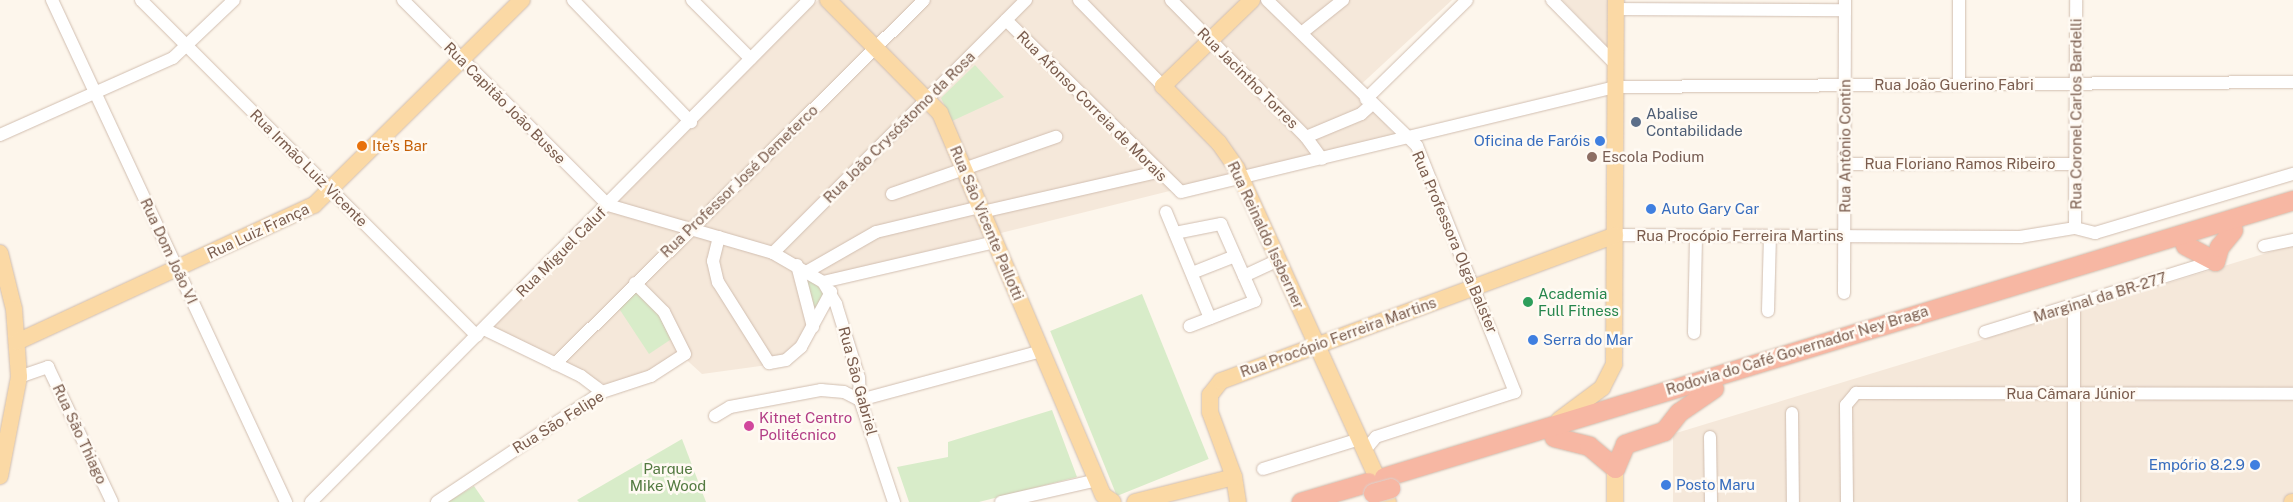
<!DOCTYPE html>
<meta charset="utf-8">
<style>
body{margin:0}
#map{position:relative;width:2293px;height:502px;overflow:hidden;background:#fdf6ec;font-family:"Public Sans",sans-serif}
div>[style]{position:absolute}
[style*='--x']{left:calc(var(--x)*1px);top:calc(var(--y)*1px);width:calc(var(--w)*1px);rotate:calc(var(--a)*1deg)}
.residential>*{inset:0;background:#f5e8da}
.green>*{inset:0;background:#d8ecc9;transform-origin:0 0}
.roads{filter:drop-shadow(0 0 1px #d1beb0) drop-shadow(0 0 1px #d1beb0)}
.minor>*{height:12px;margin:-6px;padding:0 6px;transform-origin:6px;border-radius:6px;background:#fff}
.major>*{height:16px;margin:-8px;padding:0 8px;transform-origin:8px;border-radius:8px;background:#fbd9a5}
.highway>*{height:19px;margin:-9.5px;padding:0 9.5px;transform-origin:9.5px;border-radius:9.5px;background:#f7b7a3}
.bridges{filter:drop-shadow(0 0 1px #dad1cd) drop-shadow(0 0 1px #dad1cd)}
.highway-bridge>*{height:19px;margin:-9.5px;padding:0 9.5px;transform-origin:9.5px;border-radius:9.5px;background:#f7b7a3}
.dots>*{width:14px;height:14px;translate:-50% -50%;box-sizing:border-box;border:2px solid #fffaf3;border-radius:50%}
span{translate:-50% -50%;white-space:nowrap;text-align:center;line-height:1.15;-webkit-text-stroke:5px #fffaf3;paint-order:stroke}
.street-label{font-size:15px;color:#7a5c4d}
.service-label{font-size:15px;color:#4e5e75}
.left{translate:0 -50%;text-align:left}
.shop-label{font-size:15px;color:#366cbe}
.right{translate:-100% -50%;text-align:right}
.food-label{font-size:15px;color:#c56008}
.education-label{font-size:15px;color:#785e54}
.leisure-label{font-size:15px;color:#27864d}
.hotel-label{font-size:15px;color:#b23c85}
.park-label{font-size:15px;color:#537a41}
</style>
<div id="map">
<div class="residential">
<i style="clip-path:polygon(818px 0,1452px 0,1355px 90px,1395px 135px,836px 274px,798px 346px,768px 365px,702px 374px,678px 352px,644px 375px,608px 386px,493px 327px)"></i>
<i style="clip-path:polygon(1562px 0,1608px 0,1607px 46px)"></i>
<i style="clip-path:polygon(2293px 245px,2293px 502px,1673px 502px,1673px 434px)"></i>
</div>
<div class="green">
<i style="clip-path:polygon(975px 65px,1004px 97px,952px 121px,941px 98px)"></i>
<i style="clip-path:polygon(804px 275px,825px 290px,814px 314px)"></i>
<i style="clip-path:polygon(636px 289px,651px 303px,673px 338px,649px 354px,618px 307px)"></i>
<i style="left:1142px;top:294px;width:178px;height:99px;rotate:68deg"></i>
<i style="clip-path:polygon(1052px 410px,1077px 477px,979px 502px,909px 502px,897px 467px,948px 457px,948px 442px)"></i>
<i style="clip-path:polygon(682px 439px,706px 502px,579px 502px,577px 500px)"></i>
<i style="clip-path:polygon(474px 486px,485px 502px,447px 502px,456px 497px)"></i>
</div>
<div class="roads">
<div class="minor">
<i style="--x:52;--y:0;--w:554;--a:65.01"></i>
<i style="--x:141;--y:0;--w:475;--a:45"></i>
<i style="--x:403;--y:0;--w:290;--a:45"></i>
<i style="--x:608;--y:205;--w:172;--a:16.2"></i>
<i style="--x:773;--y:253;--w:58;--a:30.1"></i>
<i style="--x:823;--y:282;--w:26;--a:59"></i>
<i style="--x:836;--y:304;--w:77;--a:72.7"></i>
<i style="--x:859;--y:378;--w:22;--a:87"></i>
<i style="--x:860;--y:400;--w:108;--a:71.6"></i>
<i style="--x:573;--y:0;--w:170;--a:46"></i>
<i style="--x:692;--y:0;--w:83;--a:45"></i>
<i style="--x:1079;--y:0;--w:120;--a:45.7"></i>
<i style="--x:1171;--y:0;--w:192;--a:45.4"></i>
<i style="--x:1306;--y:137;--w:27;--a:54"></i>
<i style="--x:1267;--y:0;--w:209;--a:44.2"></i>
<i style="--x:1417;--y:146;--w:265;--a:68.3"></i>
<i style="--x:1515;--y:392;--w:146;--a:162.1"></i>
<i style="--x:1376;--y:437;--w:17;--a:130"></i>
<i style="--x:1552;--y:0;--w:91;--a:45.4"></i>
<i style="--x:1616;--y:9;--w:229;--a:0.3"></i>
<i style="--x:1006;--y:20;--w:245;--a:44.5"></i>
<i style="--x:1181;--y:192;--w:447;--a:-13.6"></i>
<i style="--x:1615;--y:87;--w:678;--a:-0.42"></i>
<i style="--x:1304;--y:31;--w:50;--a:-38.5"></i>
<i style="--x:1959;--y:85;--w:85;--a:-90"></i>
<i style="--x:1366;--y:99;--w:141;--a:-44.4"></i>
<i style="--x:0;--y:135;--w:189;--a:-24"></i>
<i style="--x:173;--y:58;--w:84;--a:-43.6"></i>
<i style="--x:1306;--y:137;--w:60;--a:-22.7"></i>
<i style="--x:1361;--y:114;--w:15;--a:-42"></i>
<i style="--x:1845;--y:164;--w:230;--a:0"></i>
<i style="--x:892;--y:194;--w:174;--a:-19.2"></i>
<i style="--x:982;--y:212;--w:179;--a:-12.9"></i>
<i style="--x:1166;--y:212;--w:115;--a:67.5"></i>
<i style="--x:2075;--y:228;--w:228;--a:-89.7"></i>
<i style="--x:1175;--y:233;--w:47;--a:-11.1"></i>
<i style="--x:1221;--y:224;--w:84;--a:66.2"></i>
<i style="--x:1255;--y:301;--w:70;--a:159"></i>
<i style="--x:1615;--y:235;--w:405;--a:0.3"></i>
<i style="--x:2020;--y:237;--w:56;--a:-9.3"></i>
<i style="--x:2075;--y:228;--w:21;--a:14"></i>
<i style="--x:2095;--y:233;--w:207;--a:-16.6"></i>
<i style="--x:719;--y:237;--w:25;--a:104"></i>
<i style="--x:713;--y:261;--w:22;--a:77"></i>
<i style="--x:718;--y:282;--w:96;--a:57.8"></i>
<i style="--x:769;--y:363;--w:17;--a:-10"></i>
<i style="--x:786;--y:360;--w:20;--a:-41"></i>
<i style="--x:801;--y:347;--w:63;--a:-61.4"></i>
<i style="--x:2264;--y:246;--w:30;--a:-12"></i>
<i style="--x:773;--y:253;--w:358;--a:-45"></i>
<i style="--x:797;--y:265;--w:64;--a:75.5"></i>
<i style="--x:808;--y:271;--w:78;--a:-29.8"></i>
<i style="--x:876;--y:232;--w:107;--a:-13.5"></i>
<i style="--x:1192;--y:273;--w:46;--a:-21.6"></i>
<i style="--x:1244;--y:276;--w:38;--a:-25"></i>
<i style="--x:823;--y:282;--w:177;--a:-13.1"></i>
<i style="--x:1844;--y:293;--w:293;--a:-89.8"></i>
<i style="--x:2074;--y:305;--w:197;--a:90"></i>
<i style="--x:1768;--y:311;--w:75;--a:-88.5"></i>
<i style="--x:484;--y:329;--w:108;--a:25.9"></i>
<i style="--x:581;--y:376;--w:26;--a:37"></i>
<i style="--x:1985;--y:332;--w:241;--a:-17.2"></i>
<i style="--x:1694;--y:333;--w:97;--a:-88.8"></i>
<i style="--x:555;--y:364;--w:518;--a:-44.61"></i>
<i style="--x:19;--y:377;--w:31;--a:-19"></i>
<i style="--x:48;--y:367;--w:149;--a:64.6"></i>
<i style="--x:1792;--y:413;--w:89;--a:89.4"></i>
<i style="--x:715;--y:416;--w:17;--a:-31"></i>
<i style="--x:730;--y:407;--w:93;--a:-10.6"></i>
<i style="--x:821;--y:390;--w:23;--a:5"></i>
<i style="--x:844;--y:392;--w:18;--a:27"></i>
<i style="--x:860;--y:400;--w:188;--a:-15.1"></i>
<i style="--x:1710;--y:437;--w:65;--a:89.1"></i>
<i style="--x:1263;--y:469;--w:102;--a:-17.2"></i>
<i style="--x:311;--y:502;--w:707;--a:-45.23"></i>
<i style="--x:437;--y:502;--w:198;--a:-33.7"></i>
<i style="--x:602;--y:392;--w:52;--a:-18.1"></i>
<i style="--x:651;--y:376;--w:40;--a:-32.9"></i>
<i style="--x:685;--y:354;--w:47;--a:-116.6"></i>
<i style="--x:664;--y:312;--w:41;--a:-135"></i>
<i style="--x:1001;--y:502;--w:98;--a:-12.9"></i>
<i style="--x:1847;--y:502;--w:97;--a:-90.6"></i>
<i style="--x:1846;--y:405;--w:16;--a:-50"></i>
<i style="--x:1856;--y:393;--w:437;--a:0.1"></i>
</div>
<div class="major">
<i style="--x:828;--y:0;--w:159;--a:45.3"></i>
<i style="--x:940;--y:113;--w:415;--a:66.9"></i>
<i style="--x:1103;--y:495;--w:12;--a:35"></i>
<i style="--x:1252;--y:0;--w:124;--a:136"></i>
<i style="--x:1163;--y:86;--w:80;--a:45.5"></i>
<i style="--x:1219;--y:143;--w:32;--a:55"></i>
<i style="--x:1237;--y:169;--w:366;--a:65.6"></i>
<i style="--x:0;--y:253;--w:58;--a:76"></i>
<i style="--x:14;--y:309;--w:68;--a:85.8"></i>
<i style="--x:19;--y:377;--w:101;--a:100.9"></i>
<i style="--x:17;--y:342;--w:327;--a:-24.8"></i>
<i style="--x:314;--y:205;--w:292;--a:-44.6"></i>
<i style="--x:1559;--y:420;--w:54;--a:-36.7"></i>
<i style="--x:1602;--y:388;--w:27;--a:-63"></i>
<i style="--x:1614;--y:364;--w:364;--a:-89.7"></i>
<i style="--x:1135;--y:502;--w:102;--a:-14.2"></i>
<i style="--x:1238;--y:502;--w:25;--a:-99"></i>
<i style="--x:1234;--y:477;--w:69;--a:-110.3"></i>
<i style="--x:1210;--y:412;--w:17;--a:-90"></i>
<i style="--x:1210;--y:395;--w:18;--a:-52"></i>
<i style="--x:1221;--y:381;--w:420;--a:-20.3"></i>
<i style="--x:1615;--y:502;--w:34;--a:-90"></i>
<i style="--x:2292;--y:502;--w:1;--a:0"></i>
</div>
<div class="highway">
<i style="--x:2185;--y:245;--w:34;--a:28"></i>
<i style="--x:2215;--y:261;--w:15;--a:-74"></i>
<i style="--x:2219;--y:247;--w:22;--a:-51"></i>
<i style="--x:1554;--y:437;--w:36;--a:14"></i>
<i style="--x:1589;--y:446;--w:34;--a:40"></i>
<i style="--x:1615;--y:468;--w:26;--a:-67"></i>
<i style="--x:1625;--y:444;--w:41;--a:-18.4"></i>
<i style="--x:1664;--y:431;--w:24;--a:-52"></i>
<i style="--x:1679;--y:412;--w:42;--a:-34.4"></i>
<i style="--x:1384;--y:477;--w:950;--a:-16.95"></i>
<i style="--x:1301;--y:502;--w:70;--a:-16.6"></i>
</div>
</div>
<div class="bridges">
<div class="highway-bridge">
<i style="--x:1373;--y:493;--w:18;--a:-16"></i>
</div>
</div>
<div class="dots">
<i style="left:1636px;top:122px;background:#5c6f8a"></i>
<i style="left:1600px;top:141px;background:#3f7fe0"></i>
<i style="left:362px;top:146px;background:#e8710a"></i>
<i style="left:1592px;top:157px;background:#8d6e63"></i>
<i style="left:1651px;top:209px;background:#3f7fe0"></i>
<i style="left:1528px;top:302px;background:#2e9e5b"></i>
<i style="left:1533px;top:340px;background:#3f7fe0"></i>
<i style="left:749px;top:426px;background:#d1479c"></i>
<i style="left:2255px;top:465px;background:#3f7fe0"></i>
<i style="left:1666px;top:485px;background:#3f7fe0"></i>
</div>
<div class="street-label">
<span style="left:1248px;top:78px;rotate:45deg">Rua Jacintho Torres</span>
<span style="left:1954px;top:85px">Rua João Guerino Fabri</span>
<span style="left:505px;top:103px;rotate:45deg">Rua Capitão João Busse</span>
<span style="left:1092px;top:106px;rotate:45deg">Rua Afonso Correia de Morais</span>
<span style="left:2076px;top:114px;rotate:-90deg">Rua Coronel Carlos Bardelli</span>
<span style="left:899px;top:127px;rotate:-45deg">Rua João Crysóstomo da Rosa</span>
<span style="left:1845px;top:146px;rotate:-90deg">Rua Antônio Contin</span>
<span style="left:1960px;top:164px">Rua Floriano Ramos Ribeiro</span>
<span style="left:309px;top:168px;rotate:45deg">Rua Irmão Luiz Vicente</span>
<span style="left:739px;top:181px;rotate:-44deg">Rua Professor José Demeterco</span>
<span style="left:987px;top:223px;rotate:67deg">Rua São Vicente Pallotti</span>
<span style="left:258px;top:231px;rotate:-25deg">Rua Luiz França</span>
<span style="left:1266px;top:235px;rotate:65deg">Rua Reinaldo Issberner</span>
<span style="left:1740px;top:236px">Rua Procópio Ferreira Martins</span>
<span style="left:1455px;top:242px;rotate:67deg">Rua Professora Olga Balster</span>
<span style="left:169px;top:251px;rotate:65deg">Rua Dom João VI</span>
<span style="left:561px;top:252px;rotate:-45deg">Rua Miguel Caluf</span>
<span style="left:2100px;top:297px;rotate:-17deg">Marginal da BR-277</span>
<span style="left:1338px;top:337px;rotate:-20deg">Rua Procópio Ferreira Martins</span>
<span style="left:1797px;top:350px;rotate:-17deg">Rodovia do Café Governador Ney Braga</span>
<span style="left:858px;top:381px;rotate:75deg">Rua São Gabriel</span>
<span style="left:2071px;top:394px">Rua Câmara Júnior</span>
<span style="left:558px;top:422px;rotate:-32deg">Rua São Felipe</span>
<span style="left:80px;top:434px;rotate:65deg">Rua São Thiago</span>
</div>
<div class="service-label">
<span class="left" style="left:1646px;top:122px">Abalise<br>Contabilidade</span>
</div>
<div class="shop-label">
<span class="right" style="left:1590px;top:141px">Oficina de Faróis</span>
<span class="left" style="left:1661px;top:209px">Auto Gary Car</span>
<span class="left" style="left:1543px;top:340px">Serra do Mar</span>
<span class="right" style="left:2245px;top:465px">Empório 8.2.9</span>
<span class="left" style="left:1676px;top:485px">Posto Maru</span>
</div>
<div class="food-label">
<span class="left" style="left:372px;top:146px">Ite’s Bar</span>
</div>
<div class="education-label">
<span class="left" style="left:1602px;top:157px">Escola Podium</span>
</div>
<div class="leisure-label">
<span class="left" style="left:1538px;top:302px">Academia<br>Full Fitness</span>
</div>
<div class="hotel-label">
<span class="left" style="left:759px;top:426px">Kitnet Centro<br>Politécnico</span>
</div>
<div class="park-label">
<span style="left:668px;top:477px">Parque<br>Mike Wood</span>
</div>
</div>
